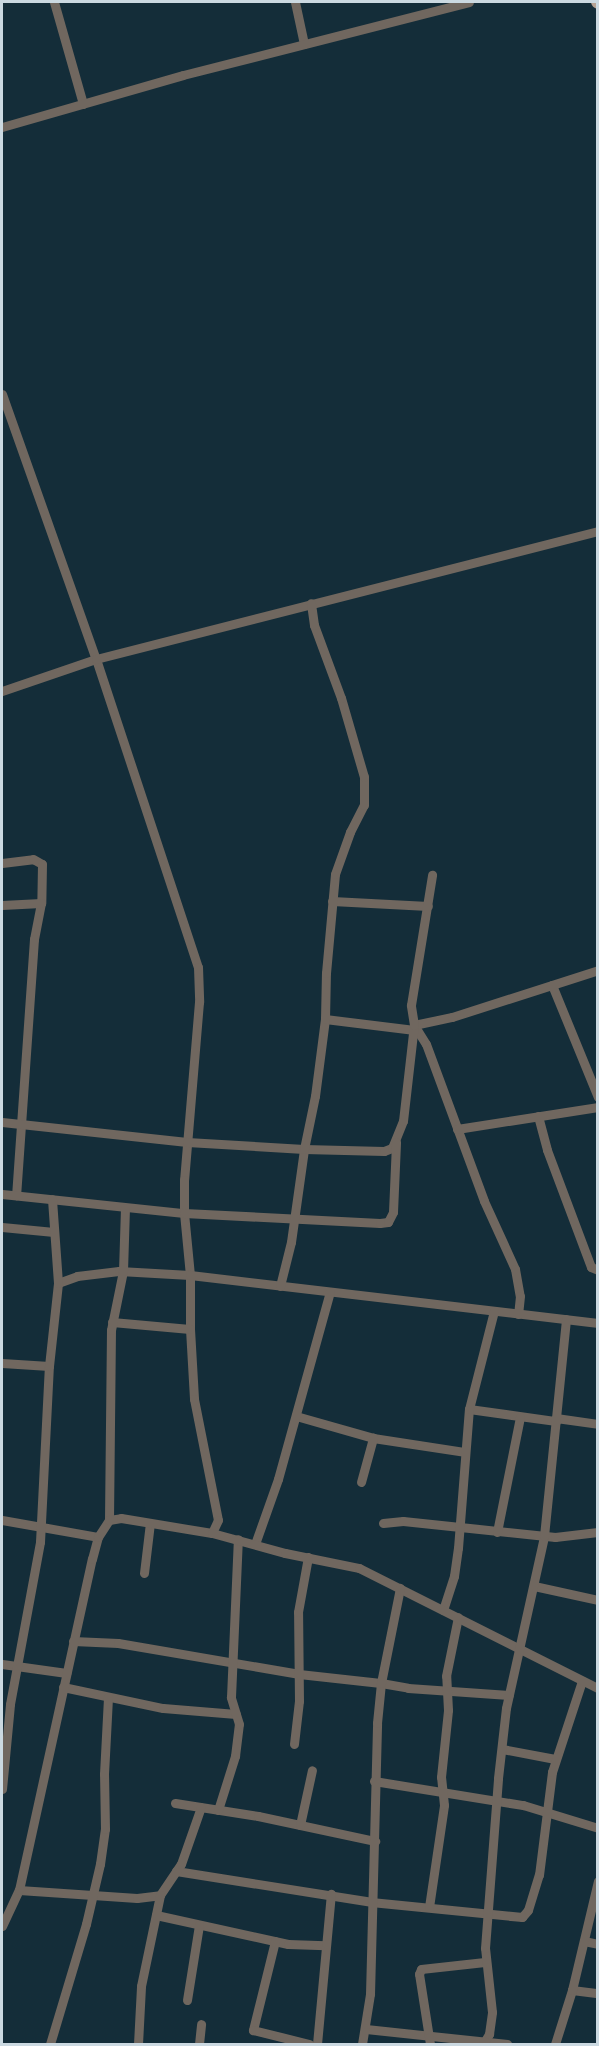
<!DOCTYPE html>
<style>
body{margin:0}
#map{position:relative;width:599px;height:2046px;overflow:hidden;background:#142d39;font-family:Commissioner,sans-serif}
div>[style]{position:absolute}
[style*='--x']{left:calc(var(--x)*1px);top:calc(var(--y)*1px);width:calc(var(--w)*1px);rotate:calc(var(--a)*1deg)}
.minor>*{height:9px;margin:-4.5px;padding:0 4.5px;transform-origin:4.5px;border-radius:4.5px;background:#70675f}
.major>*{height:12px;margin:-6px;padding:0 6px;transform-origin:6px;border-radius:6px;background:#b7a394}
span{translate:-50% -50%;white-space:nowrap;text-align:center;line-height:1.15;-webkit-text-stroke:4.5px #0a232e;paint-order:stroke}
.frame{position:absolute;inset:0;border:3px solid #cbd9e1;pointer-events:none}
</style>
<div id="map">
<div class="minor">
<i style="--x:54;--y:2;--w:106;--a:74.1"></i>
<i style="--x:295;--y:2;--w:43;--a:77.9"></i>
<i style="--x:2;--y:127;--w:188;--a:-16"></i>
<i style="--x:183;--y:75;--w:295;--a:-14.3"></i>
<i style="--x:2;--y:394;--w:281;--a:70.5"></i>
<i style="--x:96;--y:659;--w:324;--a:71.7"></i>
<i style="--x:198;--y:967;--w:35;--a:88"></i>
<i style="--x:199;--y:1002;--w:179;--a:94.8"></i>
<i style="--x:184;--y:1180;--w:33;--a:90"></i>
<i style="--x:184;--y:1213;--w:62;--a:84.5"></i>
<i style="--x:190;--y:1275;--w:54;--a:90"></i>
<i style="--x:190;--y:1329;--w:70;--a:86.7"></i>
<i style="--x:194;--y:1399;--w:123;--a:78.8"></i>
<i style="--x:218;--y:1520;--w:14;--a:115"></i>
<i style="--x:2;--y:691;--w:99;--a:-18.8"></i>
<i style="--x:96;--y:659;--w:518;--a:-14.3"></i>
<i style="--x:2;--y:863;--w:31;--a:-7"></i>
<i style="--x:33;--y:859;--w:10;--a:29"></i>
<i style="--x:42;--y:864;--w:39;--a:91"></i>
<i style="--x:41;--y:903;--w:37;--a:101"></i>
<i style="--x:34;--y:939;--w:257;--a:94"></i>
<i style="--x:332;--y:901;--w:96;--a:3"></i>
<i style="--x:2;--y:905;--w:39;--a:-3"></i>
<i style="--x:552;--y:985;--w:121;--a:67.7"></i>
<i style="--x:325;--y:1019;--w:90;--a:7"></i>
<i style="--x:414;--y:1025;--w:22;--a:58"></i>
<i style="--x:426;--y:1044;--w:167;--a:69.7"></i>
<i style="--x:484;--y:1201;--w:75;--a:65.5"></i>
<i style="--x:515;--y:1269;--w:27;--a:80"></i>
<i style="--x:520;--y:1296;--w:18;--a:96"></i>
<i style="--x:414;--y:1025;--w:39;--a:-12"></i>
<i style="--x:452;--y:1017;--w:153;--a:-17.8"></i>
<i style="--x:538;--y:1116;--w:35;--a:75"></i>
<i style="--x:547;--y:1150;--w:125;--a:69.4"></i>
<i style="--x:591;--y:1267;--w:8;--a:23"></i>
<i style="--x:2;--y:1122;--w:186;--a:6.2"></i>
<i style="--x:187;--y:1142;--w:117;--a:3.4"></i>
<i style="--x:304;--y:1149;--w:80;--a:1.4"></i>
<i style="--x:384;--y:1151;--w:9;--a:-21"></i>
<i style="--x:392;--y:1148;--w:29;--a:-68"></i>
<i style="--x:403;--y:1121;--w:97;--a:-83.5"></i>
<i style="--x:414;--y:1025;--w:20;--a:-99"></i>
<i style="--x:411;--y:1005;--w:132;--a:-80.8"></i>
<i style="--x:457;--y:1129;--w:143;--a:-8.9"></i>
<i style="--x:2;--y:1194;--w:183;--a:6"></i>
<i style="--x:184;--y:1213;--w:196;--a:2.9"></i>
<i style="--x:380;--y:1223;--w:8;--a:-7"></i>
<i style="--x:388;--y:1222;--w:11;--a:-63"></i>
<i style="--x:393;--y:1212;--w:70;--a:-87.5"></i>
<i style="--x:2;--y:1227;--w:52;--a:5.5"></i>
<i style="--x:58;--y:1283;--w:20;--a:-20"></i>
<i style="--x:77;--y:1276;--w:42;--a:-6.8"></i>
<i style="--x:119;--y:1271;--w:71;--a:3.2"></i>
<i style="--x:190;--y:1275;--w:411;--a:6.7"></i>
<i style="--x:280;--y:1286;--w:45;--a:-76"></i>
<i style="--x:291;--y:1242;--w:94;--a:-82"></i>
<i style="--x:304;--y:1149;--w:54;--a:-78.3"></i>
<i style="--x:315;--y:1096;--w:78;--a:-82.6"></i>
<i style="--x:325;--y:1019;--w:46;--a:-88.8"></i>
<i style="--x:326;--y:973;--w:99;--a:-84.8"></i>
<i style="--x:335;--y:874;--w:45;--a:-70.3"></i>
<i style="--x:350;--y:832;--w:30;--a:-63"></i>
<i style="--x:364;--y:805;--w:28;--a:-90"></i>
<i style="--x:364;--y:777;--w:82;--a:-106.2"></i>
<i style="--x:341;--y:698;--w:78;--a:-110.3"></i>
<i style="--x:314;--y:625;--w:22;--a:-98"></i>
<i style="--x:112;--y:1322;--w:78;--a:5.1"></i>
<i style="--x:2;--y:1363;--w:47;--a:3.7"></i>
<i style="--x:469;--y:1409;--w:88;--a:7.9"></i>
<i style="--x:296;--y:1416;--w:80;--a:15.9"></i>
<i style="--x:373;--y:1438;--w:92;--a:8.7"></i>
<i style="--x:556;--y:1418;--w:42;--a:8.1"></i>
<i style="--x:361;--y:1482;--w:46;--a:-74.7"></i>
<i style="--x:2;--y:1520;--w:97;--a:10"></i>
<i style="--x:109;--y:1520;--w:190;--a:-89.4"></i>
<i style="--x:111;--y:1330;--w:60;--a:-78.5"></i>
<i style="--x:123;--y:1271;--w:63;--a:-88.2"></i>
<i style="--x:383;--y:1523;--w:20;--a:-6"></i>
<i style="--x:403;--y:1521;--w:153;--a:6"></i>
<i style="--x:555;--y:1537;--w:43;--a:-6.6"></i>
<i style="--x:497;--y:1532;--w:117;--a:-78.7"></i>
<i style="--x:255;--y:1544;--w:69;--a:-70.5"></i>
<i style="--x:278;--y:1479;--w:194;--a:-74.5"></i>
<i style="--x:144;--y:1573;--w:50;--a:-83.2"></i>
<i style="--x:534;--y:1586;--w:66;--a:12.3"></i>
<i style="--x:443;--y:1610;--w:36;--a:-72"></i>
<i style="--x:454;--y:1576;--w:28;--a:-82"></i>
<i style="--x:458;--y:1548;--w:139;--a:-85.5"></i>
<i style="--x:469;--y:1409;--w:101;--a:-75.7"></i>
<i style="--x:73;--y:1641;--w:45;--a:2.5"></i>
<i style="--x:118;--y:1643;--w:184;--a:9.7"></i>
<i style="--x:299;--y:1674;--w:82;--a:6.3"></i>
<i style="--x:381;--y:1683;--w:27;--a:10"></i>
<i style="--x:408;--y:1688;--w:101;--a:4"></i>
<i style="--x:2;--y:1664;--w:65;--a:8"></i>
<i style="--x:63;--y:1687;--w:102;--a:11.9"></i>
<i style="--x:163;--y:1708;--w:73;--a:4.7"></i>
<i style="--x:294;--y:1744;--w:43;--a:-83.4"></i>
<i style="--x:299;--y:1701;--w:89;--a:-90.6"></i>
<i style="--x:298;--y:1612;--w:56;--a:-79.7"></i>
<i style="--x:502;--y:1749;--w:54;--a:10.7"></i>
<i style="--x:374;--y:1781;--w:151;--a:9.2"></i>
<i style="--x:523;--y:1805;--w:78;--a:17"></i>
<i style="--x:2;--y:1789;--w:85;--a:-84.6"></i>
<i style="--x:10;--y:1704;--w:165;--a:-79.5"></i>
<i style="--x:40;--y:1542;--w:176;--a:-87.1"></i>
<i style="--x:49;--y:1366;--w:83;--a:-83.8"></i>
<i style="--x:58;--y:1283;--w:84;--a:-94.1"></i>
<i style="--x:175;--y:1803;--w:84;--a:8.9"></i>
<i style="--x:258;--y:1816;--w:120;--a:12.1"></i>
<i style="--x:218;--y:1810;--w:57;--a:-72.5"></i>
<i style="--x:235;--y:1756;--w:32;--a:-83"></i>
<i style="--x:239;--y:1724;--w:28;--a:-107"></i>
<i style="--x:231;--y:1697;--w:158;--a:-87.5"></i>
<i style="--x:300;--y:1825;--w:56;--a:-77.7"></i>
<i style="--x:176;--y:1871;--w:197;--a:9"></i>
<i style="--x:371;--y:1902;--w:152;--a:5.7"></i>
<i style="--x:522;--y:1917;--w:9;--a:-49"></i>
<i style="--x:528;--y:1910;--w:37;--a:-73"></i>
<i style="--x:539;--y:1875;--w:104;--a:-82.8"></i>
<i style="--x:552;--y:1772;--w:96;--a:-71.8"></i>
<i style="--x:19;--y:1890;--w:118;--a:3.9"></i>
<i style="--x:137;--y:1898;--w:23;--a:-7"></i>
<i style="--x:160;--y:1895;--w:37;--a:-56"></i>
<i style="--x:181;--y:1864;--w:60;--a:-70.7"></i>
<i style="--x:429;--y:1907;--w:103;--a:-81.6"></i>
<i style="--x:444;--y:1805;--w:28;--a:-96"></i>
<i style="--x:441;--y:1777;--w:67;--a:-84"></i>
<i style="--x:448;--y:1710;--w:34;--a:-93"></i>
<i style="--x:446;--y:1676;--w:60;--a:-78.5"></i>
<i style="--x:156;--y:1915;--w:135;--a:12.4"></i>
<i style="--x:288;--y:1944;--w:37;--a:2"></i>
<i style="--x:2;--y:1926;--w:40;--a:-65"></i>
<i style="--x:19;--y:1890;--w:339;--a:-77.6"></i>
<i style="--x:92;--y:1559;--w:23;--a:-75"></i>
<i style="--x:98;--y:1537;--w:20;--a:-57"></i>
<i style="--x:109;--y:1520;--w:12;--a:-9"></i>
<i style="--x:121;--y:1518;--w:92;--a:9.4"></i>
<i style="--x:212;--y:1533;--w:76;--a:15.3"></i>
<i style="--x:285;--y:1553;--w:76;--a:11.5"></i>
<i style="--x:359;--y:1568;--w:267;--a:26.7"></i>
<i style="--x:275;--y:1941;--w:92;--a:103.9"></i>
<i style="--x:253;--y:2030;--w:58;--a:14"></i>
<i style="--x:584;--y:1941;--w:14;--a:12"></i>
<i style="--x:572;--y:1990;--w:26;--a:7"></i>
<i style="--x:187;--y:2000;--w:76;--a:-80.9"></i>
<i style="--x:366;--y:2029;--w:142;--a:6.1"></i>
<i style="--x:50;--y:2044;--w:125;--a:-73.3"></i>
<i style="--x:86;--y:1924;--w:62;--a:-76.9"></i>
<i style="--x:100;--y:1864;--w:35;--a:-82"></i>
<i style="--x:105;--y:1829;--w:55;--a:-91"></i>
<i style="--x:104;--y:1774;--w:77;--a:-87"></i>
<i style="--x:138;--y:2044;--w:58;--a:-87"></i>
<i style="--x:141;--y:1986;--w:93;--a:-78.2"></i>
<i style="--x:199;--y:2044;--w:20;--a:-84"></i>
<i style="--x:317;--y:2044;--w:151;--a:-84.7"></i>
<i style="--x:362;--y:2044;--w:51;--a:-80.9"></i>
<i style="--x:370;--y:1994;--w:271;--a:-88.5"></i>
<i style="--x:377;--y:1723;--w:40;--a:-84.3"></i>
<i style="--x:381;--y:1683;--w:97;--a:-78.7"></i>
<i style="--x:430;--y:2044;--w:71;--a:-98.9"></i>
<i style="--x:419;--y:1974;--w:5;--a:-68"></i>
<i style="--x:421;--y:1969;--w:64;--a:-6.2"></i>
<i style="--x:483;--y:2044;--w:12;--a:-59"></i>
<i style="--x:489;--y:2034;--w:22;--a:-82"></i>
<i style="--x:492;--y:2012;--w:64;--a:-96.2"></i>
<i style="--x:485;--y:1948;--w:170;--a:-85.6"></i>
<i style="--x:498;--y:1778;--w:70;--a:-83.5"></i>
<i style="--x:506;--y:1708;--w:176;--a:-77.5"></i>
<i style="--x:544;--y:1536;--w:218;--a:-84.2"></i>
<i style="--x:555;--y:2044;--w:57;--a:-72.5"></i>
<i style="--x:572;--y:1990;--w:112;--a:-76.6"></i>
</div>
<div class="major">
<i style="--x:597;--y:2;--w:1;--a:45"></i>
</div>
<div class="frame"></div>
</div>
